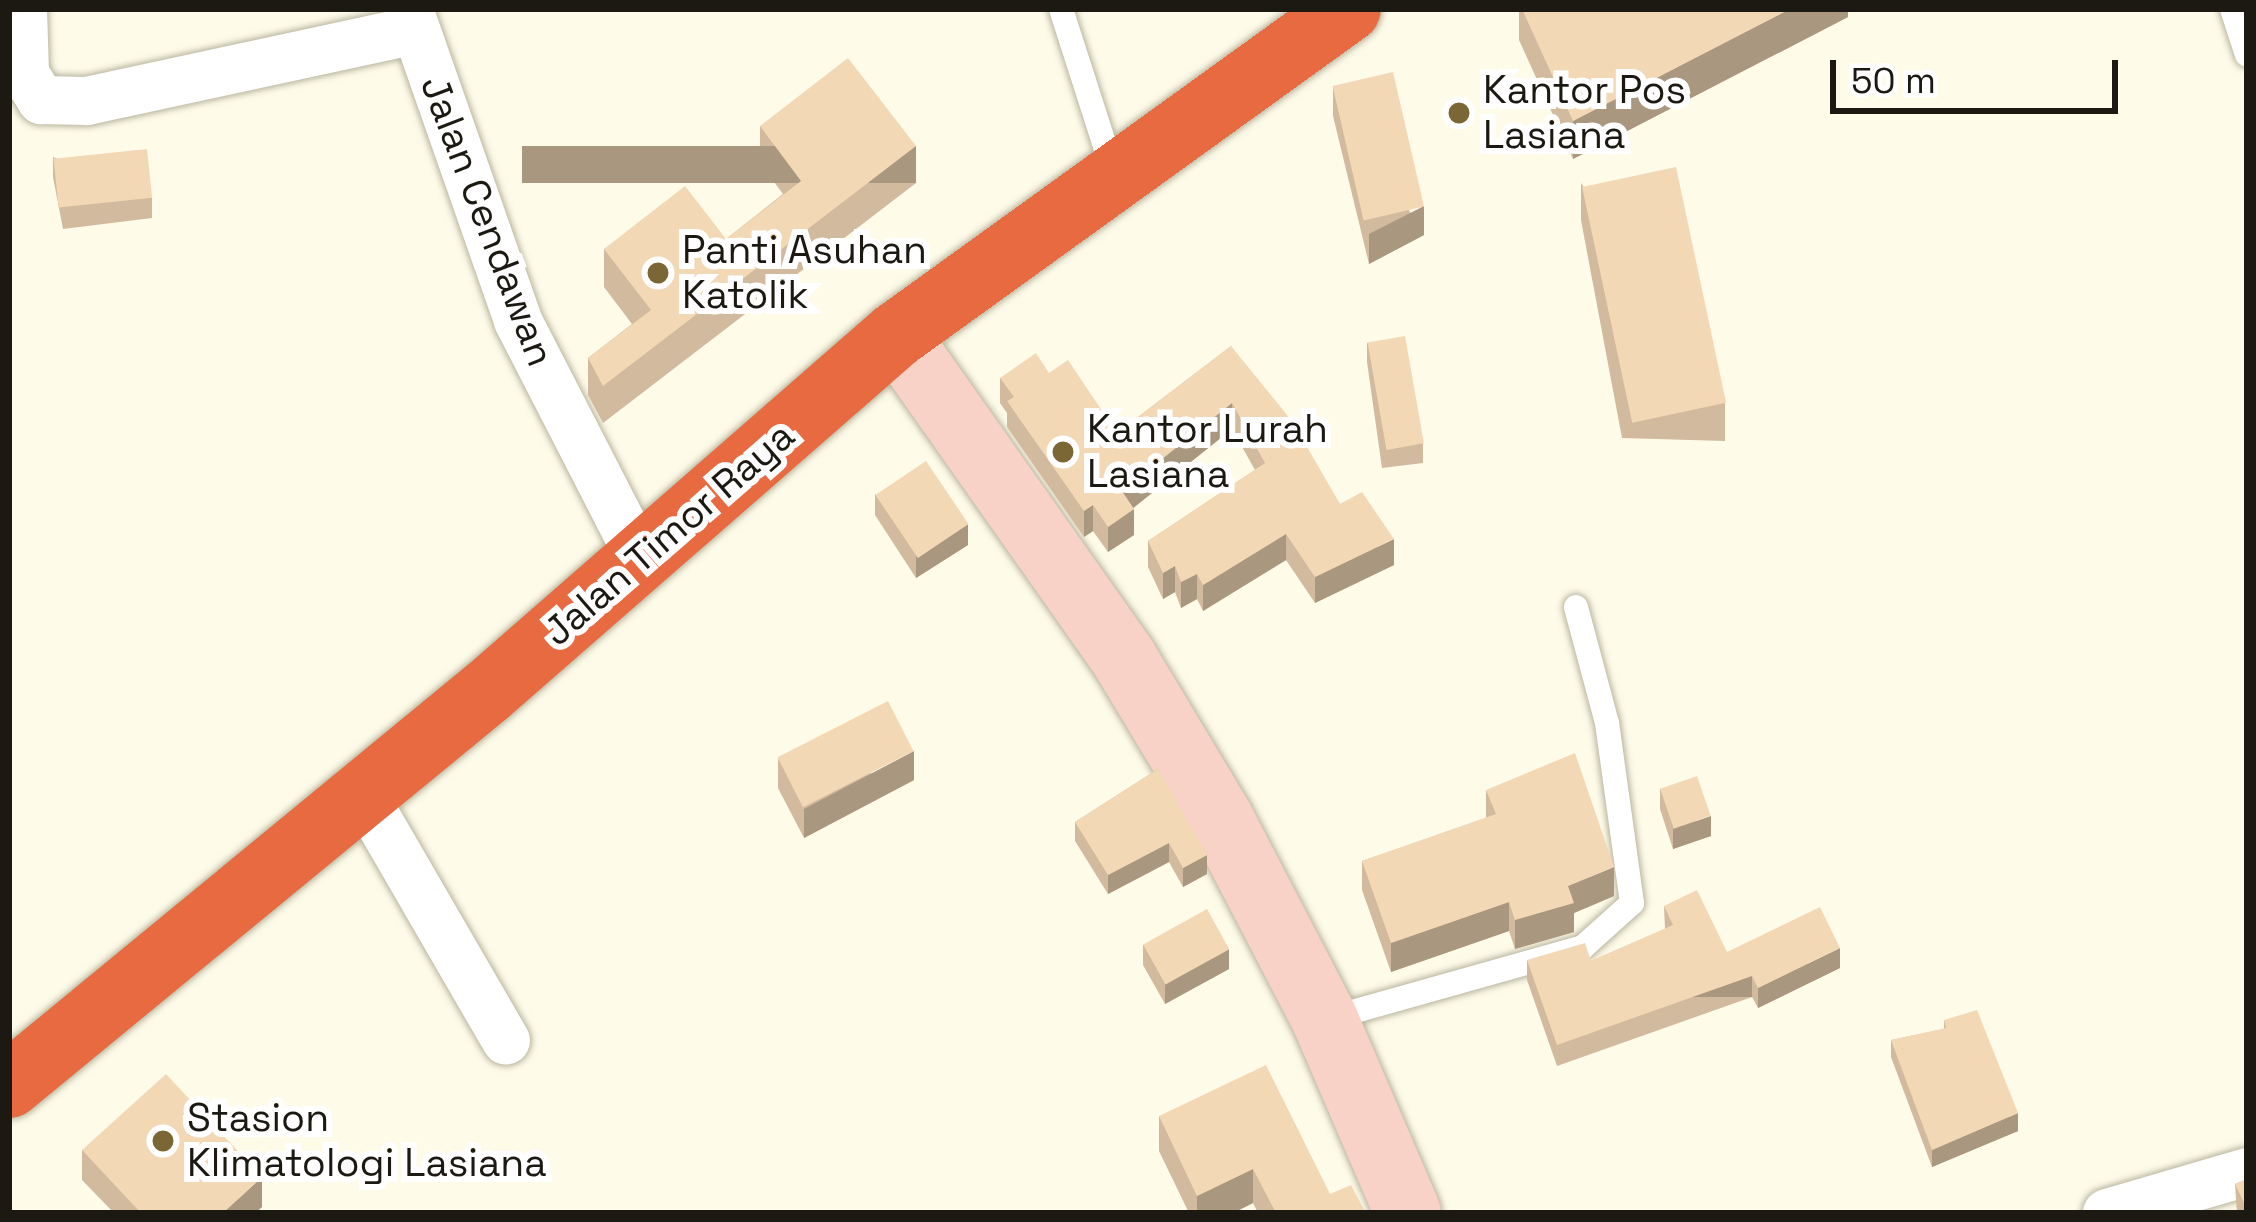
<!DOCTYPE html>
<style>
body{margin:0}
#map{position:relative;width:2256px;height:1222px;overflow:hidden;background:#fefbe9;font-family:"Space Grotesk",sans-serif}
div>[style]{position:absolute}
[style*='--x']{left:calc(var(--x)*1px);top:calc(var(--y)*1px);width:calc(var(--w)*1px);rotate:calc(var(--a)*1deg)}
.roads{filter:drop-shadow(0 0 3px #bab6a0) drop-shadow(0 0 3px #bab6a0)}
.lane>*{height:24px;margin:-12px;padding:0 12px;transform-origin:12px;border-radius:12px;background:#fff}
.street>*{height:48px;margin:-24px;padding:0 24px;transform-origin:24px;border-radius:24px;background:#fff}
.secondary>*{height:66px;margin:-33px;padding:0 33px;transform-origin:33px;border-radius:33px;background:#f8d2c6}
.highway>*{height:66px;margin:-33px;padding:0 33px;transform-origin:33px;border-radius:33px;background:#e76a40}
.wall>*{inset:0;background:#d1ba9d}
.shaded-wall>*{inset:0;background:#aa977f;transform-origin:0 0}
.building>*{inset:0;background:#f3d8b6;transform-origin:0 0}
.dots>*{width:33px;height:33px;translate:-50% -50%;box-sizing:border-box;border:6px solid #fff;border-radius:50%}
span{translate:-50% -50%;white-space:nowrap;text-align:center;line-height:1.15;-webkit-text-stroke:12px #fff;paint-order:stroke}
.poi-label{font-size:39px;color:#1b1912}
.left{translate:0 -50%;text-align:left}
.street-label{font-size:39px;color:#1b1912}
.frame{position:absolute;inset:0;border:12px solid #1b1912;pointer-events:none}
.scale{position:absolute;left:1830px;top:60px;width:288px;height:54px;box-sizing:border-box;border:6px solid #1b1912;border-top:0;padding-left:15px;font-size:36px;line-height:42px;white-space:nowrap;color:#1b1912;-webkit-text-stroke:9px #fff;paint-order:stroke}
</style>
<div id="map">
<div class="roads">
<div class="lane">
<i style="--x:1061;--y:9;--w:170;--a:72.2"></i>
<i style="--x:2232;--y:9;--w:48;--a:71.9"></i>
<i style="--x:1327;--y:1019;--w:266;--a:-15.7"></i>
<i style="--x:1583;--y:947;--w:66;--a:-41.9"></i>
<i style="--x:1632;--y:903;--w:182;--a:-97.9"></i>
<i style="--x:1607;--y:723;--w:120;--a:-105"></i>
</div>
<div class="street">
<i style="--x:23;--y:9;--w:65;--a:88.2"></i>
<i style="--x:409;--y:9;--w:330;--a:70.7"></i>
<i style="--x:518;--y:321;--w:267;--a:62.8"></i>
<i style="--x:9;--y:76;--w:16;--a:-7"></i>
<i style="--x:25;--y:74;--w:31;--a:58"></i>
<i style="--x:41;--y:100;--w:46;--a:1.2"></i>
<i style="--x:87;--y:101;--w:336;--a:-12.2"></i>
<i style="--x:363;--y:794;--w:285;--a:59.9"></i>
<i style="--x:2107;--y:1213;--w:146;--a:-16.3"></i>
</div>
<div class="secondary">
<i style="--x:896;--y:335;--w:398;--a:54.8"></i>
<i style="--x:1125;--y:660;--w:187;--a:59"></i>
<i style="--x:1221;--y:820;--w:225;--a:62.5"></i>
<i style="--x:1325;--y:1020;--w:210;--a:66.7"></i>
</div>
<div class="highway">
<i style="--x:9;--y:1085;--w:619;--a:-39.43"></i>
<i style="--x:487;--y:692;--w:543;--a:-41.12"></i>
<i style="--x:896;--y:335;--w:557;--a:-35.8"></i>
</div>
</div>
<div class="wall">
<i style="clip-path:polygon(1519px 9px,1848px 9px,1848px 17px,1573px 159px,1519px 40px)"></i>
<i style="clip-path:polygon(1333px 86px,1424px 235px,1369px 264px,1333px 116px)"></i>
<i style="clip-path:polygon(760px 126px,916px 183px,603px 423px,588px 395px,588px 358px,632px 324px,604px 287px,604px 249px,726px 239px,783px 194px,760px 163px)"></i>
<i style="clip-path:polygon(53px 157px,152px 198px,152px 218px,63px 229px,53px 177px)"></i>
<i style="clip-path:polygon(1581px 183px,1725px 403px,1725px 441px,1622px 438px,1581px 220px)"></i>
<i style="clip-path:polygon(1367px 342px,1423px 443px,1423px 463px,1382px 468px,1367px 362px)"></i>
<i style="clip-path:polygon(1231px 346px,1340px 504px,1394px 565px,1315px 603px,1286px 560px,1203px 611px,1197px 599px,1181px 608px,1175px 592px,1163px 599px,1148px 567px,1148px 541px,1255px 470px,1232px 429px,1133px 508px,1134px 535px,1108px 552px,1093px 531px,1084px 537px,1007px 427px,1007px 413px,1000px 403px,1000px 378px,1049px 373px,1117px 433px)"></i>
<i style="clip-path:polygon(875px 494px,968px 545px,916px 578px,875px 515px)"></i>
<i style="clip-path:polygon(778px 759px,914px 780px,804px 838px,778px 788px)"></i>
<i style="clip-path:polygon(1158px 769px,1207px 874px,1183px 887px,1169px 862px,1108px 894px,1075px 841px,1075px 822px)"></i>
<i style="clip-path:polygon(1660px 789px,1711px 836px,1673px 849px,1660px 809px)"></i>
<i style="clip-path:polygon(1486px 790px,1614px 896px,1574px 913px,1574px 932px,1515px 949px,1509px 931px,1391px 972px,1362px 890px,1362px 861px,1486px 818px)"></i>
<i style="clip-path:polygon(1664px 906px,1727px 952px,1840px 968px,1758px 1008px,1752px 997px,1557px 1066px,1527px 980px,1527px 960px,1591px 961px,1665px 929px)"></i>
<i style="clip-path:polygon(1143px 945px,1229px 969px,1165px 1004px,1143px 965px)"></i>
<i style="clip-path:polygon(1944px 1020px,2018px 1131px,1932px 1167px,1891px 1057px,1891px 1040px,1944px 1029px)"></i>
<i style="clip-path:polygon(1159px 1116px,1330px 1194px,1366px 1213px,1258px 1213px,1253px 1203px,1233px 1213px,1189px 1213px,1159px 1151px)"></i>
<i style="clip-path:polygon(82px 1150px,262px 1207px,255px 1213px,114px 1213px,82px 1180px)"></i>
<i style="clip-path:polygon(2247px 1179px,2247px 1213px,2237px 1213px,2235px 1184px)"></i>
</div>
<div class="shaded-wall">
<i style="clip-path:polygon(1790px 9px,1848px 9px,1848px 17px,1573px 159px,1573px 121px)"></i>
<i style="left:916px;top:146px;width:37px;height:394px;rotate:90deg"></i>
<i style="clip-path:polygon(1424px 206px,1424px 235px,1369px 264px,1369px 234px)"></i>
<i style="clip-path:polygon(1232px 403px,1232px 429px,1122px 517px,1122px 491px)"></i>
<i style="clip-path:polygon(1093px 505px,1093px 531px,1084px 537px,1084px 511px)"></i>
<i style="clip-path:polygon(1134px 509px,1134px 535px,1108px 552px,1108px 527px)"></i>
<i style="clip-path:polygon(968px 524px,968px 545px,916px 578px,916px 557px)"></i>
<i style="clip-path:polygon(1286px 534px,1286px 560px,1203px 611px,1203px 585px)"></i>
<i style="clip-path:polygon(1394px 539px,1394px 565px,1315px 603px,1315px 577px)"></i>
<i style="clip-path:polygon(1175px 566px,1175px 592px,1163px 599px,1163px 573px)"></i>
<i style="clip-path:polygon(1197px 574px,1197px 599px,1181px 608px,1181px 582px)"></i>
<i style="clip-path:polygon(914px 751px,914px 780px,804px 838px,804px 809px)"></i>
<i style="clip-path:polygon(1711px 816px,1711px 836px,1673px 849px,1673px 829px)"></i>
<i style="clip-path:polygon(1169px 843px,1169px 862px,1108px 894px,1108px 875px)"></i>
<i style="clip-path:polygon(1207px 855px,1207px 874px,1183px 887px,1183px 868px)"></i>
<i style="clip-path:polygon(1614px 867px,1614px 896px,1574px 913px,1574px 932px,1515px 949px,1515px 920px,1568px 886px)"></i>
<i style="clip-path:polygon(1509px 902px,1509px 931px,1391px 972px,1391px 943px)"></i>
<i style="clip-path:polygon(1840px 948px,1840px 968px,1758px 1008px,1758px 988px)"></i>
<i style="clip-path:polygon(1229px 949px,1229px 969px,1165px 1004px,1165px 984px)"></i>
<i style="left:1752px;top:976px;width:21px;height:207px;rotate:90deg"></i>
<i style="clip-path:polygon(2018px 1113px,2018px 1131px,1932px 1167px,1932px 1150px)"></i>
<i style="clip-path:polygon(1253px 1169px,1253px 1203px,1233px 1213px,1197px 1213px,1197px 1196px)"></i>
<i style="clip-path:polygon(262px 1177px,262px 1207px,255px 1213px,223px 1213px)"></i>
</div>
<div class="building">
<i style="clip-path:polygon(1522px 9px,1790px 9px,1573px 121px)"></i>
<i style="clip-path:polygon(848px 58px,916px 146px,603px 386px,588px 358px,651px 310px,604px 249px,685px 186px,726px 239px,801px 181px,760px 126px)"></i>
<i style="left:1393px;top:72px;width:138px;height:62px;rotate:77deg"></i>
<i style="left:147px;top:149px;width:49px;height:94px;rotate:84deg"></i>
<i style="left:1676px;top:167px;width:241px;height:96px;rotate:78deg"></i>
<i style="left:1405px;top:336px;width:109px;height:38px;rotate:80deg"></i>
<i style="clip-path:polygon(1231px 346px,1292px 421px,1340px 504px,1362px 492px,1394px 539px,1315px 577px,1286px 534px,1203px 585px,1197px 574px,1181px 582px,1175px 566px,1163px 573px,1148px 541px,1265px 463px,1232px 403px,1122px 491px,1134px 509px,1108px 527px,1093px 505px,1084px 511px,1007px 401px,1014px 397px,1000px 378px,1036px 353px,1049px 373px,1068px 360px,1117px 433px)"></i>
<i style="left:926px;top:461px;width:76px;height:61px;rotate:56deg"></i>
<i style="left:888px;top:701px;width:56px;height:124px;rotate:63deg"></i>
<i style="clip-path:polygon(1575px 753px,1614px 867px,1568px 886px,1574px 903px,1515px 920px,1509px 902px,1391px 943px,1362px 861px,1496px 814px,1486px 790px)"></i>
<i style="clip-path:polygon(1158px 769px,1207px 855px,1183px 868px,1169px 843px,1108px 875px,1075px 822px)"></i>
<i style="left:1697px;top:776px;width:42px;height:39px;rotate:71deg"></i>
<i style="clip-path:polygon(1697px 890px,1727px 952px,1820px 907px,1840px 948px,1758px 988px,1752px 976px,1557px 1045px,1527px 960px,1585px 943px,1591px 961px,1673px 925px,1664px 906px)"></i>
<i style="left:1207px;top:909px;width:46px;height:73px;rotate:61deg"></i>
<i style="clip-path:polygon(1977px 1010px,2018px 1113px,1932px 1150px,1891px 1040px,1946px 1028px,1944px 1020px)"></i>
<i style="clip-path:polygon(1266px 1065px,1330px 1194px,1351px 1185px,1366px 1213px,1276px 1213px,1253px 1169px,1197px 1196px,1159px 1116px)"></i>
<i style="clip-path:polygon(166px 1074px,262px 1177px,223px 1213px,141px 1213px,82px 1150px)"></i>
<i style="clip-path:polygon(2247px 1179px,2247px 1209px,2235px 1184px)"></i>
</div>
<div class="dots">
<i style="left:1459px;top:113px;background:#7b6736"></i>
<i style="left:658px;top:273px;background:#7b6736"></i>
<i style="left:1063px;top:452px;background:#7b6736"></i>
<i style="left:163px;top:1141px;background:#7b6736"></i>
</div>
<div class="poi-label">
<span class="left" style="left:1483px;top:113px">Kantor Pos<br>Lasiana</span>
<span class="left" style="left:682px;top:273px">Panti Asuhan<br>Katolik</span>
<span class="left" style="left:1087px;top:452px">Kantor Lurah<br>Lasiana</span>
<span class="left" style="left:187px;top:1141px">Stasion<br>Klimatologi Lasiana</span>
</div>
<div class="street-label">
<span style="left:487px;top:221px;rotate:69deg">Jalan Cendawan</span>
<span style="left:669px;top:534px;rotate:-41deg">Jalan Timor Raya</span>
</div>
<div class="frame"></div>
<div class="scale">50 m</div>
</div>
